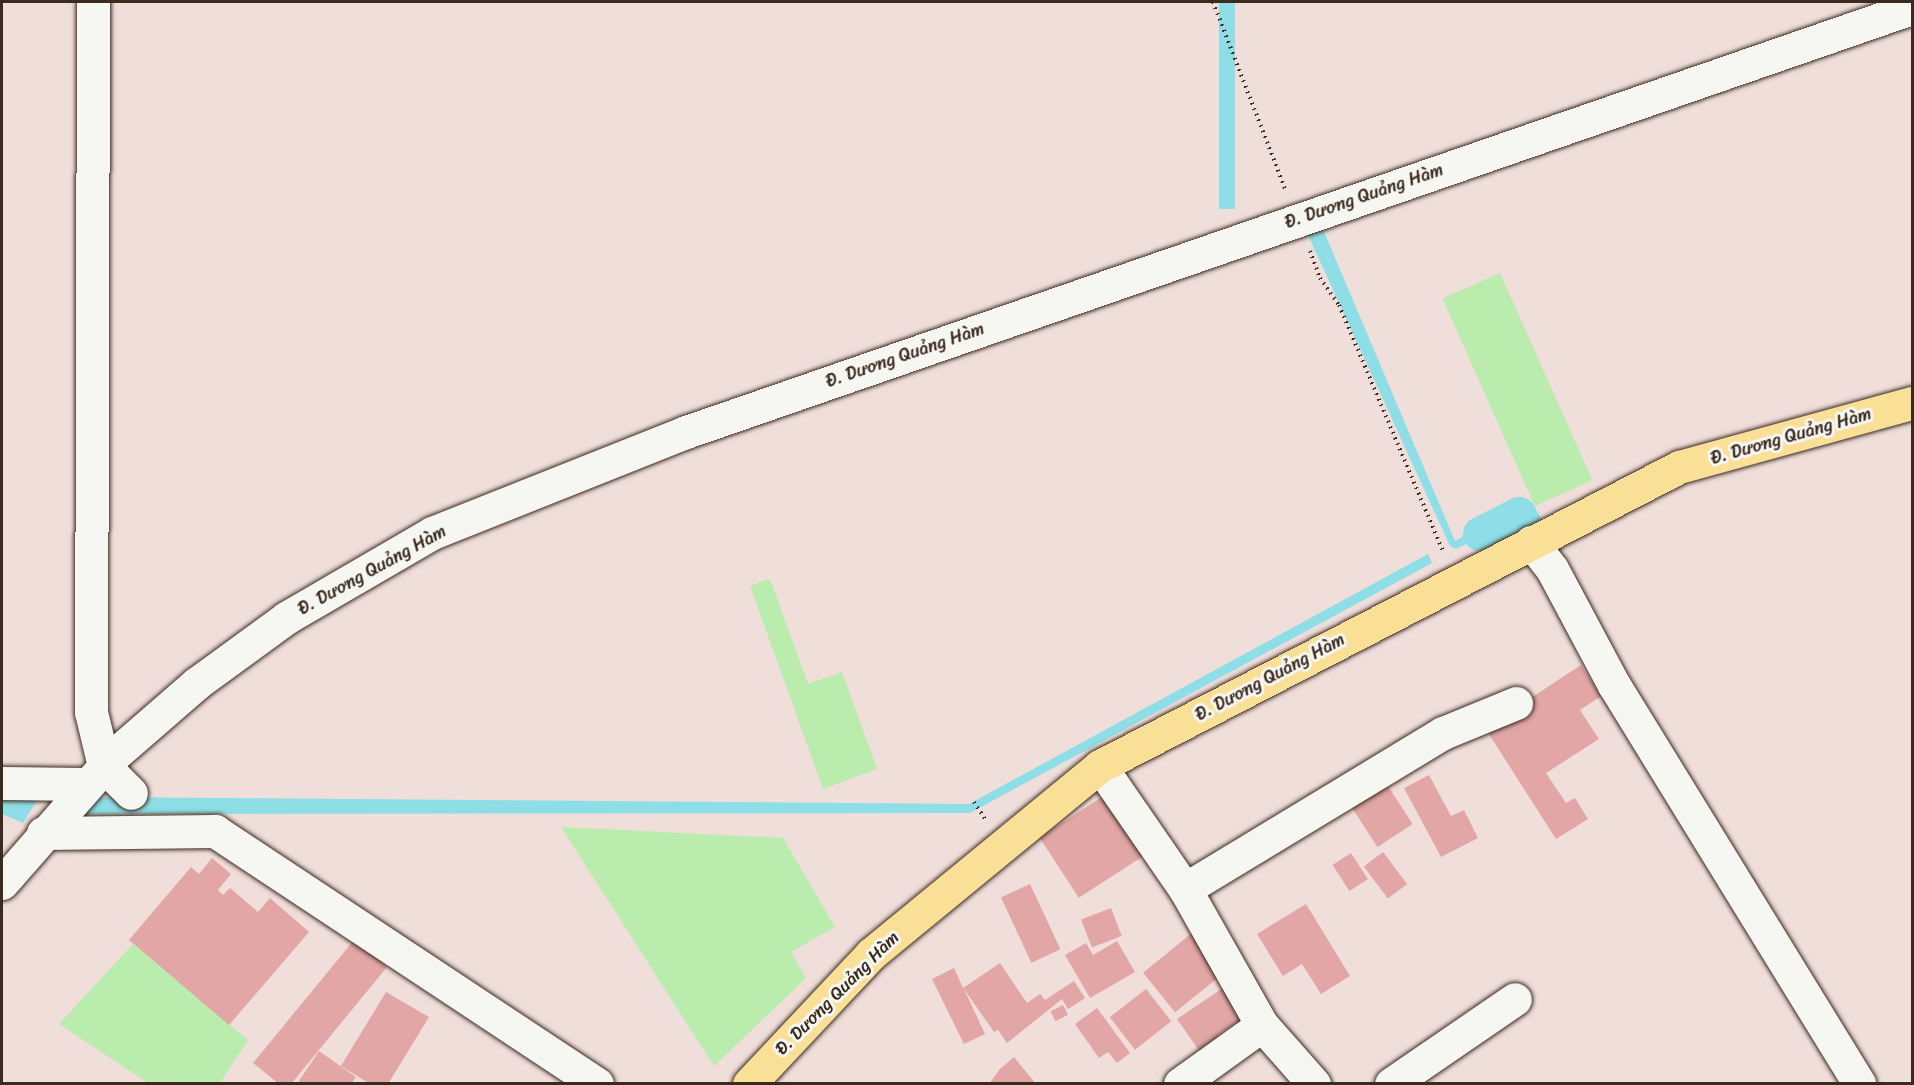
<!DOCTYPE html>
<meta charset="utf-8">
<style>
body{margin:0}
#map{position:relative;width:1914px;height:1085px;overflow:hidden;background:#f0dedb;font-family:Sriracha,sans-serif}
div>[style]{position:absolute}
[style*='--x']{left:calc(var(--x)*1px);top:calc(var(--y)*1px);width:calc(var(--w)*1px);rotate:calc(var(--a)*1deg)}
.green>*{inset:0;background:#b9ecad;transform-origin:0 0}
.water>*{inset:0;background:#8ddee6;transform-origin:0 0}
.canal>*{height:34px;margin:-17px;padding:0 17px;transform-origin:17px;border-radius:17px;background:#8ddee6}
.building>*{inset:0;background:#e1a6a5;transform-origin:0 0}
.path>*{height:4px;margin-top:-2px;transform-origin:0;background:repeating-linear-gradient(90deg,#3b2a1e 0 1.5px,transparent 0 6px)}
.roads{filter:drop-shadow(0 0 2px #3b2a1e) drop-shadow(0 0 2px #3b2a1e)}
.minor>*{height:33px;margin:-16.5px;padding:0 16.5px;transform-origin:16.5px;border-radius:16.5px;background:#f6f6f2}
.major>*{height:33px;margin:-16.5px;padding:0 16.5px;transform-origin:16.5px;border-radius:16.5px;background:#fadf96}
span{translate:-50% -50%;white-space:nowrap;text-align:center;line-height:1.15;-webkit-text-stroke:6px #f6f6f2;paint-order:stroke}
.street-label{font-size:18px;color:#3b2a1e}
.frame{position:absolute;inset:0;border:3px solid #3b2a1e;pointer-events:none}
</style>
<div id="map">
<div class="green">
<i style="left:1500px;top:273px;width:227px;height:63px;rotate:66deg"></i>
<i style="clip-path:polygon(770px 579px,808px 684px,842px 672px,877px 769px,823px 789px,750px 586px)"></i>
<i style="clip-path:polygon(561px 827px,783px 838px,835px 927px,791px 952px,806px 978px,714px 1066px)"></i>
<i style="clip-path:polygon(133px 944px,248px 1040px,220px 1083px,148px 1083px,59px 1024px)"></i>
</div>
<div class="water">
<i style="left:1219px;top:2px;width:16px;height:207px"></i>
<i style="clip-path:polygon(1322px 227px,1455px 541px,1517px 507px,1525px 515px,1456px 549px,1450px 546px,1307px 233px)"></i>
<i style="clip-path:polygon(1428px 554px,1432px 563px,970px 813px,86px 814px,90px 797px,969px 804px)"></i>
<i style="clip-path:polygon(2px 794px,40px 795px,23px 823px,2px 814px)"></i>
</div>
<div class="canal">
<i style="--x:1480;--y:534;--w:44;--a:-27.1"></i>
<i style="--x:1519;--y:514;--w:16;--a:60"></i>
</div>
<div class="building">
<i style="clip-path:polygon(1581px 665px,1601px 696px,1580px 710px,1599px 739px,1546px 773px,1566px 803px,1575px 798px,1588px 819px,1556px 839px,1485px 728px)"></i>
<i style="clip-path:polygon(1429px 775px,1451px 816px,1464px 810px,1478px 838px,1441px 857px,1404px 788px)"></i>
<i style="left:1386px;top:783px;width:49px;height:42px;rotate:57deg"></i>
<i style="left:1105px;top:795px;width:72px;height:78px;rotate:57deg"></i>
<i style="left:1383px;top:852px;width:40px;height:24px;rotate:53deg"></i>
<i style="left:1351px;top:853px;width:31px;height:22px;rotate:57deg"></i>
<i style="clip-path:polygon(212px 858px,231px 874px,218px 890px,223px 895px,230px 888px,258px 912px,270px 898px,309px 932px,229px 1025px,129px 940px,191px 867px,199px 874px)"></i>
<i style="left:1030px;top:884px;width:72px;height:32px;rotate:65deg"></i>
<i style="clip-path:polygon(1306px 904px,1350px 976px,1321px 994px,1302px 964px,1283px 976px,1257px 934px)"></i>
<i style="left:1111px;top:908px;width:30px;height:32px;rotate:69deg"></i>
<i style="left:1192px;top:933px;width:51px;height:63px;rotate:51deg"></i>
<i style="clip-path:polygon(354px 940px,387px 967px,291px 1084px,279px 1084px,253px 1063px)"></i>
<i style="clip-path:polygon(1117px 941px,1135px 972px,1090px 998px,1065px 955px,1086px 943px,1093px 955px)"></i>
<i style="clip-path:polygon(1000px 963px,1027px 1003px,1040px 994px,1045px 1000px,1074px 981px,1085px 998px,1068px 1009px,1062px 999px,1007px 1043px,998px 1030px,994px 1032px,964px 989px,985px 1034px,964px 1044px,932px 979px,954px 968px,963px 988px)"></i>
<i style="clip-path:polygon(1223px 988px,1243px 1018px,1218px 1035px,1226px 1049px,1207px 1062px,1177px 1019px)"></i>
<i style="left:1146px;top:989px;width:41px;height:46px;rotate:52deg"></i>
<i style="clip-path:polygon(386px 992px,429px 1017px,388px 1084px,370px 1084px,341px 1066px)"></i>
<i style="left:1063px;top:1005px;width:11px;height:14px;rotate:63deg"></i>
<i style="clip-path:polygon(1097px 1008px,1130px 1053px,1117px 1063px,1108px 1052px,1099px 1058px,1075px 1024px)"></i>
<i style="clip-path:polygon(319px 1051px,356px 1077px,351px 1084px,297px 1084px)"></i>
<i style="clip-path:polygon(1014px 1057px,1036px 1084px,989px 1084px,1000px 1069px)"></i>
</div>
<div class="path">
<i style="--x:1213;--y:2;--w:203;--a:68.9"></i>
<i style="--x:1310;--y:251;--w:29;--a:70"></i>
<i style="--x:1320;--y:278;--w:33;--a:55"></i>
<i style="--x:1339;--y:305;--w:267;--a:67.1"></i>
<i style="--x:974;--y:802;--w:20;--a:57"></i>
</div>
<div class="roads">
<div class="minor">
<i style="--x:93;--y:2;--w:710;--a:90.16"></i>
<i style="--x:91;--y:712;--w:56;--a:76.5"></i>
<i style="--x:104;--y:766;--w:38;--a:45"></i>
<i style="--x:1531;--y:542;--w:34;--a:52"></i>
<i style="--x:1552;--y:569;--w:132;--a:61.9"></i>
<i style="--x:1614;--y:685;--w:468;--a:58.4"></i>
<i style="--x:1100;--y:766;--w:150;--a:55.4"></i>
<i style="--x:1185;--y:889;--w:156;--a:60.5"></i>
<i style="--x:1262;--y:1025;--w:79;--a:48.6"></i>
<i style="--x:2;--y:783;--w:85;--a:0.7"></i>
<i style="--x:43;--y:833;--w:172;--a:-0.7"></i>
<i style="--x:215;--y:831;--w:458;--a:33.5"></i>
<i style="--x:2;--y:883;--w:169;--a:-48.8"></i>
<i style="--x:113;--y:756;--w:111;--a:-41"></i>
<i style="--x:197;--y:683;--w:110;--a:-36.1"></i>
<i style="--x:286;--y:618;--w:169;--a:-30.2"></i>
<i style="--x:432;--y:533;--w:273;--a:-21.7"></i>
<i style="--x:686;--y:432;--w:1297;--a:-19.08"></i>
<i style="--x:1185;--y:889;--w:301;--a:-31.2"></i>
<i style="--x:1443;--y:733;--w:79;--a:-22.3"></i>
<i style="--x:1180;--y:1084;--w:101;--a:-35.7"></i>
<i style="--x:1391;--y:1084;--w:150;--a:-34.4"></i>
</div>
<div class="major">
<i style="--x:749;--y:1084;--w:178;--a:-46.8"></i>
<i style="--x:871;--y:954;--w:296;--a:-39.4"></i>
<i style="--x:1100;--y:766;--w:652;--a:-27.31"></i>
<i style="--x:1679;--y:467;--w:242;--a:-15.4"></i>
</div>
</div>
<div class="street-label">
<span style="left:1364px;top:196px;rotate:-19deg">Đ. Dương Quảng Hàm</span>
<span style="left:905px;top:355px;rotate:-19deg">Đ. Dương Quảng Hàm</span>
<span style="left:1791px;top:436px;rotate:-16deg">Đ. Dương Quảng Hàm</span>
<span style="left:372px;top:570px;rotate:-29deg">Đ. Dương Quảng Hàm</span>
<span style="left:1270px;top:677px;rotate:-28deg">Đ. Dương Quảng Hàm</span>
<span style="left:837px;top:993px;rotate:-45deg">Đ. Dương Quảng Hàm</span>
</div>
<div class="frame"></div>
</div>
